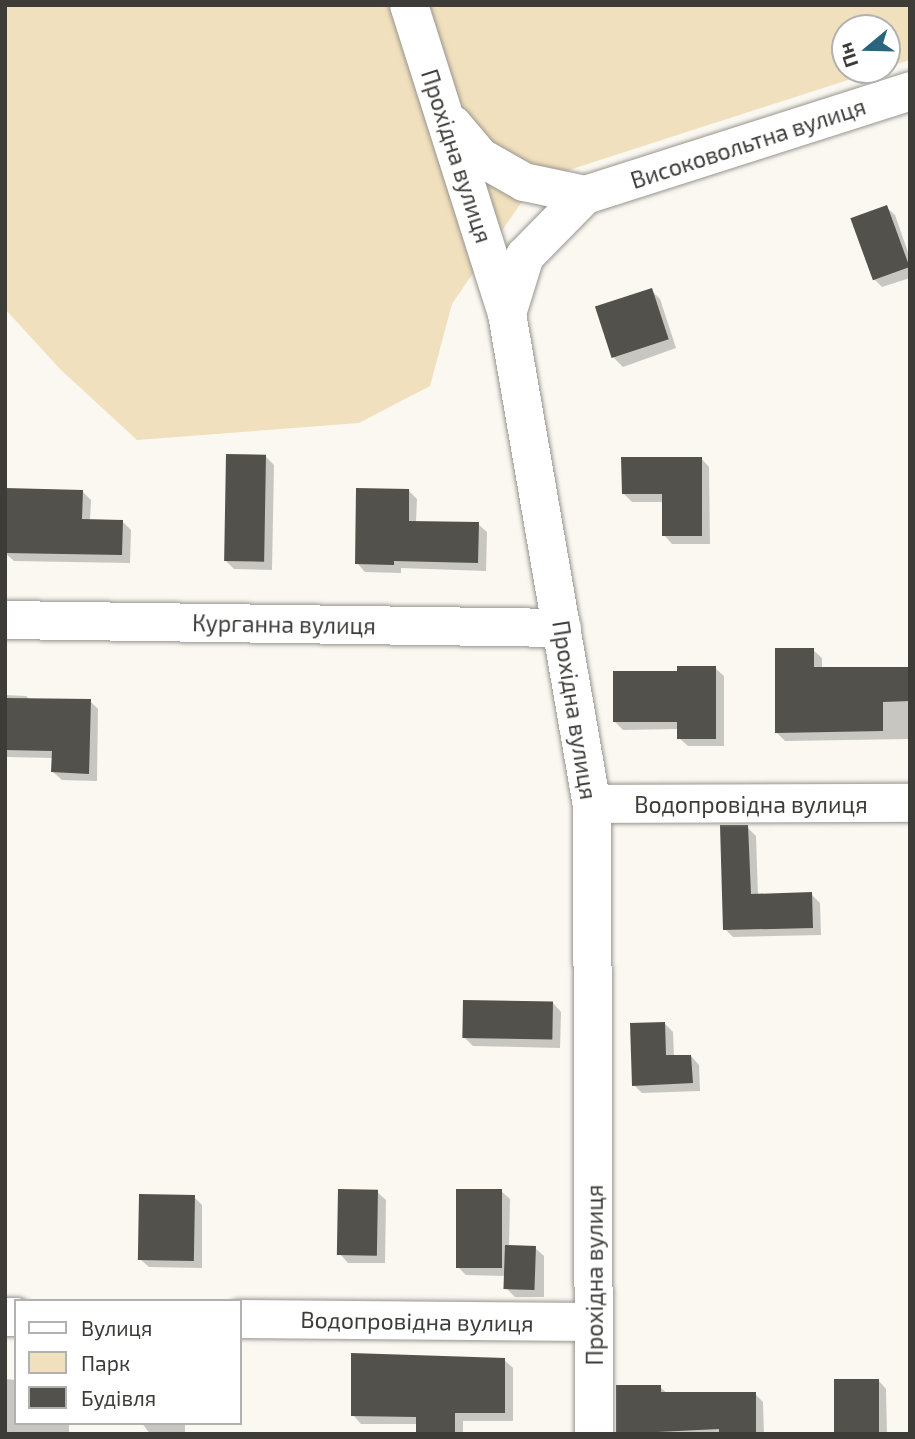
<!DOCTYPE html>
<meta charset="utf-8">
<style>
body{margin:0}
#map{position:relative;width:915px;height:1439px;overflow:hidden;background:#fbf8f2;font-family:"Exo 2",sans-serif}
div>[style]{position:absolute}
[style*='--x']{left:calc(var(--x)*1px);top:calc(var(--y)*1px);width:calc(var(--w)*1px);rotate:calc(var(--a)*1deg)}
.green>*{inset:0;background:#f1e0bd}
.shadow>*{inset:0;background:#0003}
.building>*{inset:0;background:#53514b;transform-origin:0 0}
.roads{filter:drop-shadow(0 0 2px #97948e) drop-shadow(0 0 2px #97948e)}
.minor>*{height:38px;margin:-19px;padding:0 19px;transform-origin:19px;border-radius:19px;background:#fff}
span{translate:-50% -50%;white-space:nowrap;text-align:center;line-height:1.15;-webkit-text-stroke:7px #fff;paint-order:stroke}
.street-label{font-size:23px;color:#3d3c39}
.frame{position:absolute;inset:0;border:7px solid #3d3c39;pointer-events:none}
.legend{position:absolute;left:14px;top:1299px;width:228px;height:126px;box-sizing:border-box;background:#fff;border:2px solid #b1b1b0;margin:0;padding:9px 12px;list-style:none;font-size:21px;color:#3d3c39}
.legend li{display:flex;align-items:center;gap:14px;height:35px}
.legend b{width:35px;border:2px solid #b1b1b0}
.north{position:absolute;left:831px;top:14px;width:70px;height:70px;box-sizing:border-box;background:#fff;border:2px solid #b1b1b0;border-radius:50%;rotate:251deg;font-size:19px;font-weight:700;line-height:28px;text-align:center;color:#3d3c39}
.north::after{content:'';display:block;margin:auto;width:24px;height:32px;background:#2a647d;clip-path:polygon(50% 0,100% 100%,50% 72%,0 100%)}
</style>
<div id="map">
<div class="green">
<i style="clip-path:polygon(5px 5px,910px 5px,910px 60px,887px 67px,887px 28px,845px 28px,845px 70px,879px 70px,569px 170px,523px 200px,452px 304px,430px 386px,359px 423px,137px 440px,61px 370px,5px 309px)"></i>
</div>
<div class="shadow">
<i style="clip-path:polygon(886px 207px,895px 215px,910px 258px,910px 278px,882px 287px,874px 279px)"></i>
<i style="clip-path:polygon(651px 290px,660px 299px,676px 348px,623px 367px,614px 358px)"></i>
<i style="clip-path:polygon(265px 456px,274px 465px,272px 570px,234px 569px,225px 560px)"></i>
<i style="clip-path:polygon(701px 458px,709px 467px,710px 544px,672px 544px,664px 535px,664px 502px,632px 502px,623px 493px)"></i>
<i style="clip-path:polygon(408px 490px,417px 499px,416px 522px,478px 524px,487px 532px,486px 571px,401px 568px,401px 573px,365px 572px,357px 563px)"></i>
<i style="clip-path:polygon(82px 491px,91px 500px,90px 521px,122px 521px,131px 530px,130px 563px,14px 561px,5px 553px)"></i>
<i style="clip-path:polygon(813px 650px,822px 658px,822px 669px,910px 669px,910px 739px,785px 741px,777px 733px)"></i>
<i style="clip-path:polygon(715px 668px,724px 676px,724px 746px,688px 746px,679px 738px,679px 729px,623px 730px,614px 721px,679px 673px)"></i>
<i style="clip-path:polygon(5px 695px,26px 696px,30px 700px,90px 701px,98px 709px,97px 781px,62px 780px,53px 772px,53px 758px,5px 757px)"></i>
<i style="clip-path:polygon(747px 827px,756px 836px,758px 896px,811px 894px,820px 903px,821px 935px,733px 937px,725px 929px)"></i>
<i style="clip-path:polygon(553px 1003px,561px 1012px,560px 1048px,473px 1046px,464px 1037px)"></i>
<i style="clip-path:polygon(665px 1024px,673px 1032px,674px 1057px,691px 1056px,699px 1065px,700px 1091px,642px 1093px,634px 1085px)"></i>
<i style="clip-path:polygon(501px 1191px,510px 1199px,509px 1247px,535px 1248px,544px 1256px,544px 1297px,515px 1297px,506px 1288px,506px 1276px,466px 1275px,458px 1267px)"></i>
<i style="clip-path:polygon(377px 1192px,386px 1200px,385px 1263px,348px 1263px,340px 1254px)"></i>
<i style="clip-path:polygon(194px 1197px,202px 1205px,202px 1268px,149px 1267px,140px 1259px)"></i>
<i style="clip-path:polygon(504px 1360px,513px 1368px,513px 1421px,463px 1421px,463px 1434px,418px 1434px,418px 1424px,361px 1424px,353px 1415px)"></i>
<i style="clip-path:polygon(5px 1379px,16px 1380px,16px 1423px,69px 1423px,69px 1434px,5px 1432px)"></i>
<i style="clip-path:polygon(878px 1380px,886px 1389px,887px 1434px,837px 1434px)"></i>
<i style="clip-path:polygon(617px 1387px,660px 1387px,668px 1394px,755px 1394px,763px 1402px,764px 1434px,616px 1434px)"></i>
<i style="clip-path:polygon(142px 1423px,185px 1423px,185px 1434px,150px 1434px)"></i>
</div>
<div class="building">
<i style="left:887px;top:205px;width:66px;height:39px;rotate:70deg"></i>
<i style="left:652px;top:288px;width:54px;height:60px;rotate:72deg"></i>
<i style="left:226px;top:454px;width:40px;height:107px;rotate:1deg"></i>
<i style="clip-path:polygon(621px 457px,702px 457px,702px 536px,662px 536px,662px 494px,622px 494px)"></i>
<i style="clip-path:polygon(5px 488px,83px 490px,82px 519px,123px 520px,122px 555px,5px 553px)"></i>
<i style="clip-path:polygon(356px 488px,409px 489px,409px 521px,479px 522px,478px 563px,394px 561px,394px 565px,355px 564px)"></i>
<i style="clip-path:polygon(775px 648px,814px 648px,814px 667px,910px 667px,910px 701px,883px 702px,883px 731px,775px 733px)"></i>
<i style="clip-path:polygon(677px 666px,716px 666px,716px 739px,677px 739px,677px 722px,613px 722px,613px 671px,677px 671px)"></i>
<i style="clip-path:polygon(5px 698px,91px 699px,89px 774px,51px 772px,52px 751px,5px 750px)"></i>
<i style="clip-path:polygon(720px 825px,748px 825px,751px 894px,812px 892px,813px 928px,723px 930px)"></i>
<i style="left:463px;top:1000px;width:90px;height:38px;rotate:1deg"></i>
<i style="clip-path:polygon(665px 1022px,666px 1055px,691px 1055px,693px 1083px,632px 1086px,630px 1023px)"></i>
<i style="left:338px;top:1189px;width:40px;height:66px;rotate:1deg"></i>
<i style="left:456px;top:1189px;width:46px;height:79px"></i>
<i style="left:139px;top:1194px;width:56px;height:66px;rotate:1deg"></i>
<i style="left:505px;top:1245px;width:31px;height:44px;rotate:2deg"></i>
<i style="clip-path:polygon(351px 1353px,505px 1358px,505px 1413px,455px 1413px,455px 1434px,416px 1434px,416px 1417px,351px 1416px)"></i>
<i style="left:834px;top:1379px;width:45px;height:55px"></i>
<i style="clip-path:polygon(616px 1385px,661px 1385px,661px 1392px,756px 1392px,756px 1434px,719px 1434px,719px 1429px,616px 1434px)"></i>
</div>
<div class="roads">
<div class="minor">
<i style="--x:409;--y:5;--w:324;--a:72.4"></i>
<i style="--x:507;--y:314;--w:497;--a:80.2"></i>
<i style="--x:592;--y:804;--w:630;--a:89.82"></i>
<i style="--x:453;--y:125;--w:42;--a:49.8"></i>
<i style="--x:480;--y:157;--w:51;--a:29.6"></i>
<i style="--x:524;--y:182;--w:62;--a:12"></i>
<i style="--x:507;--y:314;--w:61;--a:-72.8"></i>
<i style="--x:525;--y:256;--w:86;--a:-45.5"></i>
<i style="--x:585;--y:195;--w:341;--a:-17.7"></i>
<i style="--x:5;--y:620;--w:557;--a:0.82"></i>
<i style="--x:592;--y:804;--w:318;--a:-0.2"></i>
<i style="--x:5;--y:1317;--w:11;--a:0"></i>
<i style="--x:240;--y:1319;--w:354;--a:0.5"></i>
</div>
</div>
<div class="street-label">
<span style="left:748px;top:143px;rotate:-18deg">Високовольтна вулиця</span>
<span style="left:457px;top:156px;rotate:72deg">Прохідна вулиця</span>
<span style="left:284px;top:624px;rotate:1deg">Курганна вулиця</span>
<span style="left:575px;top:710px;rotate:81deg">Прохідна вулиця</span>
<span style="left:751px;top:804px">Водопровідна вулиця</span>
<span style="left:594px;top:1275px;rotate:-90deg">Прохідна вулиця</span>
<span style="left:417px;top:1321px;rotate:1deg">Водопровідна вулиця</span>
</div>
<div class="frame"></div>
<ul class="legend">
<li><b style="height:9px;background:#fff"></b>Вулиця</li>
<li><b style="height:19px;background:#f1e0bd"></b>Парк</li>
<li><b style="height:19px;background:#53514b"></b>Будівля</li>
</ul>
<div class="north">Пн</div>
</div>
